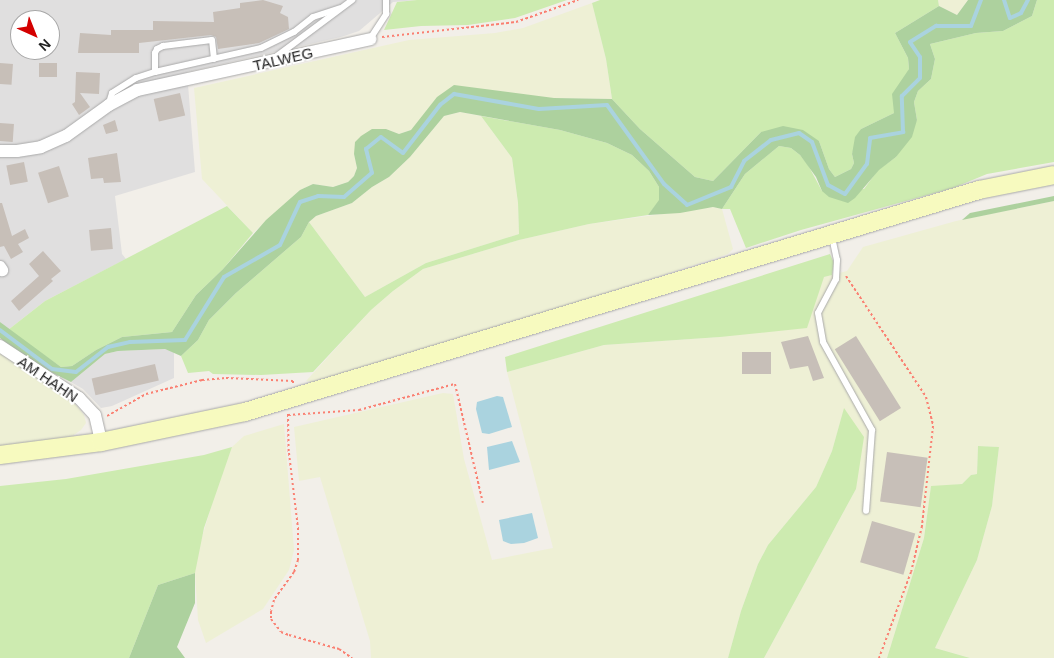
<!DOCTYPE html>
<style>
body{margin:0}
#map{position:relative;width:1054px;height:658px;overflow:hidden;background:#f2efe9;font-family:Arial,sans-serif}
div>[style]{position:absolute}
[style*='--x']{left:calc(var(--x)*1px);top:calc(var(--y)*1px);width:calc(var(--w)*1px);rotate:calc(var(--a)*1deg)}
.residential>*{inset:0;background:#e0dfdf}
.farmland>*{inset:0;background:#eef0d5}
.grass>*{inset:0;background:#cdebb0}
.forest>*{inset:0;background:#add19e}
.water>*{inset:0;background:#aad3df}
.stream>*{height:4px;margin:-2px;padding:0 2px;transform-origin:2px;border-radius:2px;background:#aad3df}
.building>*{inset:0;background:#c7bfb8;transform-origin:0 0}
.path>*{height:2px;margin-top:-1px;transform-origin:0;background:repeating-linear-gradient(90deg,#fa8072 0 2.5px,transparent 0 5px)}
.roads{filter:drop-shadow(0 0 1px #a9a9a9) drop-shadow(0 0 1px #a9a9a9)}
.service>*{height:6px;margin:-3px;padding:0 3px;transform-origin:3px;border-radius:3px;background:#fff}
.minor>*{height:12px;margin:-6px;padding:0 6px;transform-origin:6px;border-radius:6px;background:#fff}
.secondary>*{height:18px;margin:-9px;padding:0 9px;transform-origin:9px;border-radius:9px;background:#f7fabf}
span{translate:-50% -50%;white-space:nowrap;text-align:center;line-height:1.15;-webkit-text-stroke:4px #fff;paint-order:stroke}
.street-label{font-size:15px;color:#222}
.north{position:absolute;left:10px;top:10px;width:50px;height:50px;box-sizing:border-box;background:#fff;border:1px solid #a7a7a7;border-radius:50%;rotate:136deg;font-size:14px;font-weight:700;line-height:20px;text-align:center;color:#222}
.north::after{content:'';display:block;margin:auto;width:18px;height:22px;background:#d40000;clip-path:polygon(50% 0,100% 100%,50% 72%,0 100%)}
</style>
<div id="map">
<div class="residential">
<i style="clip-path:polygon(evenodd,0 0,417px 0,393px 2px,359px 31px,341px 37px,187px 72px,195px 172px,115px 196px,122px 254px,126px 259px,45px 301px,8px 330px,0 322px,0 0,20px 20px,50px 20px,50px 50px,20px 50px,20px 20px)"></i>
<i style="clip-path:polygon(165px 349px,174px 352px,174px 378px,112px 406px,101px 408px,83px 389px,71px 382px,105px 354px,118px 351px)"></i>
</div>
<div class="farmland">
<i style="clip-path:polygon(938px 0,968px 0,957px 15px,939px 6px)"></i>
<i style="clip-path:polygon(592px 3px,606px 59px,612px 99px,554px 98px,422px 117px,411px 130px,399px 134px,386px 129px,354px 154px,357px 168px,354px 176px,348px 182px,333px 187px,313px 184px,300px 190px,253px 233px,202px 179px,194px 88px,409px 40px,495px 33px,523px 28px)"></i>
<i style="clip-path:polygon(460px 112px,481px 116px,512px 158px,518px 203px,519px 234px,426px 263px,365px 297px,309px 222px,316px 216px,352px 203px,372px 187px,389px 177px,410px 157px,444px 116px)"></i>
<i style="clip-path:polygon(1054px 201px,1054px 658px,970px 658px,935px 648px,977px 560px,992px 506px,999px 447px,978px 446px,977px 474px,971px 475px,962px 484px,931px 487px,924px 538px,887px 658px,764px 658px,856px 489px,844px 409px,832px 451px,816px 487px,768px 545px,758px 564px,741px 611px,728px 658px,371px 658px,370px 641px,320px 477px,299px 481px,294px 427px,443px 393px,453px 394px,464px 459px,492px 560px,553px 548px,507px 372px,604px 345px,720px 337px,824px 277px,847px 271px,863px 247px,956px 221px)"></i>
<i style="clip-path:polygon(713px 207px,722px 209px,733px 249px,728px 254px,436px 348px,317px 383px,306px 381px,371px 310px,393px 291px,423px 269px,519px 240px,589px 224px)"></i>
<i style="clip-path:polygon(0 353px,64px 394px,77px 406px,84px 415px,86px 423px,81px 430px,68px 439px,0 446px)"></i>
<i style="clip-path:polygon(284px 424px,294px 550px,289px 570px,263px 609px,206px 643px,198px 620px,195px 573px,198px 550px,216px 491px,232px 447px,244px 436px)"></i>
</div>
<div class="grass">
<i style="clip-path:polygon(417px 0,567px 0,515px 18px,468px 25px,421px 26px,384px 30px,397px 2px)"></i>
<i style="clip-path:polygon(600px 0,938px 0,939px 6px,895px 33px,908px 58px,909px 69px,894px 113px,861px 129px,852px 154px,854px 163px,851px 169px,835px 177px,829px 169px,819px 141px,761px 132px,713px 181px,695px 177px,640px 129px,612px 99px,606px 59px,592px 3px)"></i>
<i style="clip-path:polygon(1037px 0,1054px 0,1054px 162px,987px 174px,953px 188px,801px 230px,746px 248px,730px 209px,722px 209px,745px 174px,763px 159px,779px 146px,791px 148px,800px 155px,808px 165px,822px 191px,864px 189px,878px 170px,896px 157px,917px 120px,914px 102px,918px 91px,931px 79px,935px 59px,930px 44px,976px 33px,1003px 31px,1032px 16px)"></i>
<i style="clip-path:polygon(481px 116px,560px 130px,607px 143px,632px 155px,649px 171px,659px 187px,660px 200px,648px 215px,589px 224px,519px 240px,423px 269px,393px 291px,371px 310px,313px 372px,261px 375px,213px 374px,209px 371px,188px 373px,181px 356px,198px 340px,209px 320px,236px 293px,301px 237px,309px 222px,365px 297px,426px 263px,519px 234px,518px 203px,512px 158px)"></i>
<i style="clip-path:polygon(227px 206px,253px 233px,223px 269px,196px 295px,172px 332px,122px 337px,96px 350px,72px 366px,61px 367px,8px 330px,45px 301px)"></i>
<i style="clip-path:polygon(830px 254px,834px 263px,832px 275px,824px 277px,807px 328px,720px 337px,604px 345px,507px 372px,505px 357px)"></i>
<i style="clip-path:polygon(844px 408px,864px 437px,856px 489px,764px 658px,728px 658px,741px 611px,758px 564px,768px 545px,816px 487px,832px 451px)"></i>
<i style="clip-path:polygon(978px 446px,999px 447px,992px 506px,977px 560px,935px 648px,970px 658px,887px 658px,924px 538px,931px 486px,962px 484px,971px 475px,977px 474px)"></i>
<i style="clip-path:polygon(232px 447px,204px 528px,195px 573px,158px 585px,129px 658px,0 658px,0 486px,66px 479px,204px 455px)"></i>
</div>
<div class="forest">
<i style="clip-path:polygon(968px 0,1037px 0,1032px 16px,1003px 31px,976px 33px,930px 44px,935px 59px,931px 79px,918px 91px,914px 102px,917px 120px,912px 137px,896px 157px,879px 170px,855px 198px,848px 203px,829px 197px,822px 191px,816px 177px,800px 155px,791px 148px,779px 146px,745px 174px,722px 209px,713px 207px,680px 213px,648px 215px,659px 200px,659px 187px,649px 171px,632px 155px,607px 143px,560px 130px,460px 112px,444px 116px,410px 157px,389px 177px,372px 187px,352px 203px,316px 216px,309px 222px,301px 237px,236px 293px,209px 320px,198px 340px,181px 356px,165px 349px,118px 351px,105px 354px,71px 382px,28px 361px,0 338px,0 322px,61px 367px,72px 366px,96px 350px,122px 337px,172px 332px,196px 295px,223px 269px,266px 220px,300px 190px,313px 184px,333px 187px,348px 182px,354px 176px,357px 168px,354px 154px,355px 142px,361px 136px,372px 129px,386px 129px,399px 134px,411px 130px,437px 97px,454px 85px,554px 98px,612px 99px,640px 129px,695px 177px,713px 181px,761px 132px,783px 126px,803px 130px,819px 141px,829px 169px,835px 177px,851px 169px,854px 163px,852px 154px,855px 137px,861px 129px,894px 113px,892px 94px,909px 69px,908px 58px,895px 33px,939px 6px,957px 15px)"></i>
<i style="clip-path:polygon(1054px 196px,1054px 201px,962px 220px,970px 213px)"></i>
<i style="clip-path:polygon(195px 573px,195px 603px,177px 647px,185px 658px,129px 658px,158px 585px)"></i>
</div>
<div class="water">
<i style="clip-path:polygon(497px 396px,503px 397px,512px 427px,489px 434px,482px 433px,476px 409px,477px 402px)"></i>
<i style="clip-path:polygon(512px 441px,520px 462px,489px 470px,487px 447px)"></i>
<i style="clip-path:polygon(532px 513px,538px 538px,524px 543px,511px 544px,503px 541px,499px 520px)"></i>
</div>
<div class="stream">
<i style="--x:1004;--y:0;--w:19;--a:72"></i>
<i style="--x:1010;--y:18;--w:12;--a:-24"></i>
<i style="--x:1021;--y:13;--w:15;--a:-62"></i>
<i style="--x:0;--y:330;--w:65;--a:36.9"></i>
<i style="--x:52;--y:369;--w:24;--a:7"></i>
<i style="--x:76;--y:372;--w:41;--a:-38"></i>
<i style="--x:108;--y:347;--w:23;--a:-13"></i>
<i style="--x:130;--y:342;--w:55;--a:-2.1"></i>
<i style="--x:185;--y:340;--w:74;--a:-58.2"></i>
<i style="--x:224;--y:277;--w:64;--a:-29.7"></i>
<i style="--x:280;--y:245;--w:47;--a:-65.1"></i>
<i style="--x:300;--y:202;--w:19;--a:-18"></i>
<i style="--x:318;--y:196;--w:26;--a:2"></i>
<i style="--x:344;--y:197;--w:37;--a:-41"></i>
<i style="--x:372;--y:173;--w:25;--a:-104"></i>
<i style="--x:366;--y:149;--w:19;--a:-39"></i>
<i style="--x:381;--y:137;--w:27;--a:36"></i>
<i style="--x:403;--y:153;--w:61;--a:-52.4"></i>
<i style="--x:440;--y:105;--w:18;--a:-38"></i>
<i style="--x:454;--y:94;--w:86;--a:10"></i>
<i style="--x:539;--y:109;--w:68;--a:-3.4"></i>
<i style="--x:607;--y:105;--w:97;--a:54.2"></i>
<i style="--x:664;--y:184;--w:31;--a:42"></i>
<i style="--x:687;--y:205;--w:48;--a:-22.2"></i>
<i style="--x:731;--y:187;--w:29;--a:-63"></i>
<i style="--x:744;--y:161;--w:34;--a:-38"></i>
<i style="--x:771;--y:140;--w:29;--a:-14"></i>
<i style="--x:799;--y:133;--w:16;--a:35"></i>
<i style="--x:812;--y:142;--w:46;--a:69.6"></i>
<i style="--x:828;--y:185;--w:19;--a:28"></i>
<i style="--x:845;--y:194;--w:37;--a:-54"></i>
<i style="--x:867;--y:164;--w:26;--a:-83"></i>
<i style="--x:870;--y:138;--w:34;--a:-10"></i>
<i style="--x:903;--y:132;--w:36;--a:-92"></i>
<i style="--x:902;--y:96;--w:25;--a:-45"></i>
<i style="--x:920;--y:78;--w:21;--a:-90"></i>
<i style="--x:920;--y:57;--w:18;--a:-124"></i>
<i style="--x:910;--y:42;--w:31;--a:-32"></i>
<i style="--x:936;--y:26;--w:35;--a:0"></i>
<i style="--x:971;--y:26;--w:28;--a:-69"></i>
</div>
<div class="building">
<i style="clip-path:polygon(263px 0,283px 6px,280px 13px,288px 17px,289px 29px,259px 43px,218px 49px,216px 37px,211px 35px,139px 43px,139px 53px,78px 53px,80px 33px,111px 35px,111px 30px,153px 30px,153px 21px,214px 22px,213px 12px,240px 8px,240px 3px)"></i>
<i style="left:0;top:63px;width:13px;height:21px;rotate:4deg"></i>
<i style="left:39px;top:63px;width:18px;height:14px"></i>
<i style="clip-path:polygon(76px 72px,100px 73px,99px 94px,80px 93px,90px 107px,79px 115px,72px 104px,75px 102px)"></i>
<i style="left:180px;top:93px;width:23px;height:27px;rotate:77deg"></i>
<i style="clip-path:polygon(115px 120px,118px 131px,106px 134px,103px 125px)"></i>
<i style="left:0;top:123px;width:14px;height:18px;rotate:4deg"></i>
<i style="clip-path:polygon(117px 153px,121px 182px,104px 183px,103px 178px,91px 179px,88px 158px)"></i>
<i style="left:24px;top:162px;width:20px;height:18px;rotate:79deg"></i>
<i style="left:59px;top:166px;width:32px;height:22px;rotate:72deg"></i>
<i style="clip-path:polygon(0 203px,2px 203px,12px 236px,25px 229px,29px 238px,18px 244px,23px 252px,11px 259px,4px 246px,0 247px)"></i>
<i style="left:111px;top:228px;width:21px;height:22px;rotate:85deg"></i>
<i style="clip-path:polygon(43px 251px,61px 271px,51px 279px,53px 281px,19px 311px,11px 301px,39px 276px,29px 264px)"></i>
<i style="clip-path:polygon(808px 336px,824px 378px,813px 381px,808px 366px,790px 369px,781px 342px)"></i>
<i style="left:856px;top:336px;width:85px;height:25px;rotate:58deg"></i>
<i style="left:771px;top:352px;width:22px;height:29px;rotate:90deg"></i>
<i style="left:155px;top:364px;width:17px;height:65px;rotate:77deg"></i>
<i style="left:887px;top:452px;width:41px;height:50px;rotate:8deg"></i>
<i style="left:872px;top:521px;width:45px;height:43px;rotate:16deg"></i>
</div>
<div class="path">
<i style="--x:382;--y:37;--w:135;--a:-6.4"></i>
<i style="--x:516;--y:22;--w:66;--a:-19.5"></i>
<i style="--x:846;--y:276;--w:145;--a:56.5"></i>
<i style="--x:926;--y:397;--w:30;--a:76"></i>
<i style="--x:933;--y:426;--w:101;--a:96.3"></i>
<i style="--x:922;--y:526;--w:47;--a:103.4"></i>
<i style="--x:911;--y:572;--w:92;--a:110.4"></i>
<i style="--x:288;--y:414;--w:39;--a:89"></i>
<i style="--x:289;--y:453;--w:76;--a:83.2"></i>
<i style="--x:298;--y:528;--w:32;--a:90"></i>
<i style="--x:298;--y:560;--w:13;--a:108"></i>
<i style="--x:294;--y:572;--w:34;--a:126"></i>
<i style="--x:274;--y:600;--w:11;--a:105"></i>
<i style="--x:271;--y:611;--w:8;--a:90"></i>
<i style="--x:271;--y:619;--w:16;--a:52"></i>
<i style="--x:281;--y:632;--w:9;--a:21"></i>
<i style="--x:289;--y:635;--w:52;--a:15.6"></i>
<i style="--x:339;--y:649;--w:16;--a:35"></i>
<i style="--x:288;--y:415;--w:71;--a:-4"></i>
<i style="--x:359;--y:410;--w:99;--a:-15.2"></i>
<i style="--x:455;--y:384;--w:122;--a:76.8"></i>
<i style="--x:107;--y:416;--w:45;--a:-29.4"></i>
<i style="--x:146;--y:394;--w:58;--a:-14"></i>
<i style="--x:202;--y:380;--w:24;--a:-5"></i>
<i style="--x:226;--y:378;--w:67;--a:2.6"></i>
<i style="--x:293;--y:381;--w:2;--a:90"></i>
</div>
<div class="roads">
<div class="service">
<i style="--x:370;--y:39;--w:30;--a:-57"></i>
<i style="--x:386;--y:14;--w:14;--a:-90"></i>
<i style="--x:277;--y:56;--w:94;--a:-36.7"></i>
<i style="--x:155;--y:72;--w:19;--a:-90"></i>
<i style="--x:155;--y:53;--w:4;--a:-63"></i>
<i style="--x:157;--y:49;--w:7;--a:-27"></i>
<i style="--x:163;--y:46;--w:49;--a:-7"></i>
<i style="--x:212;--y:40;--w:19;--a:84"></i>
<i style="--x:109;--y:103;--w:10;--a:-73"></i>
<i style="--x:112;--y:93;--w:28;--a:-32"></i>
<i style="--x:136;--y:78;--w:20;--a:-18"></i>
<i style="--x:155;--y:72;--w:109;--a:-12.8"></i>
<i style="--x:261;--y:48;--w:37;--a:-26"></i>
<i style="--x:294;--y:32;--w:24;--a:-38"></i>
<i style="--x:313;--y:17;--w:28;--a:-18"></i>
<i style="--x:832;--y:237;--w:24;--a:78"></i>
<i style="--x:837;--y:260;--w:19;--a:93"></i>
<i style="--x:836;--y:279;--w:38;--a:118"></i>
<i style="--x:818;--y:313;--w:29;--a:80"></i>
<i style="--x:823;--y:342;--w:101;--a:60.9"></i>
<i style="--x:872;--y:430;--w:81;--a:94.2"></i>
</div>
<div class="minor">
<i style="--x:0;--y:151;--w:17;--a:0"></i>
<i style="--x:17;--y:151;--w:24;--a:-9"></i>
<i style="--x:41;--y:147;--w:27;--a:-24"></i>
<i style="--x:66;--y:136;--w:53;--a:-35.8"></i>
<i style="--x:109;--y:105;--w:32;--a:-28"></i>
<i style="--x:137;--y:90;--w:239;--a:-12.3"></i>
<i style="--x:0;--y:267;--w:4;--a:56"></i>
<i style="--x:0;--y:346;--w:95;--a:33.4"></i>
<i style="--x:79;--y:398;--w:23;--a:47"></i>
<i style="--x:95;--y:415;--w:28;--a:77"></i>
</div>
<div class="secondary">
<i style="--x:0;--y:455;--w:102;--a:-7.3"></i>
<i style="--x:101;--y:442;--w:147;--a:-11.8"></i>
<i style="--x:245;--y:412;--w:767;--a:-16.83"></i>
<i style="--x:979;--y:190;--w:76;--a:-11.3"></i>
</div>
</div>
<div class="street-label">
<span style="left:283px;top:59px;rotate:-13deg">TALWEG</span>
<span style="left:48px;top:379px;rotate:34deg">AM HAHN</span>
</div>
<div class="north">N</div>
</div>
